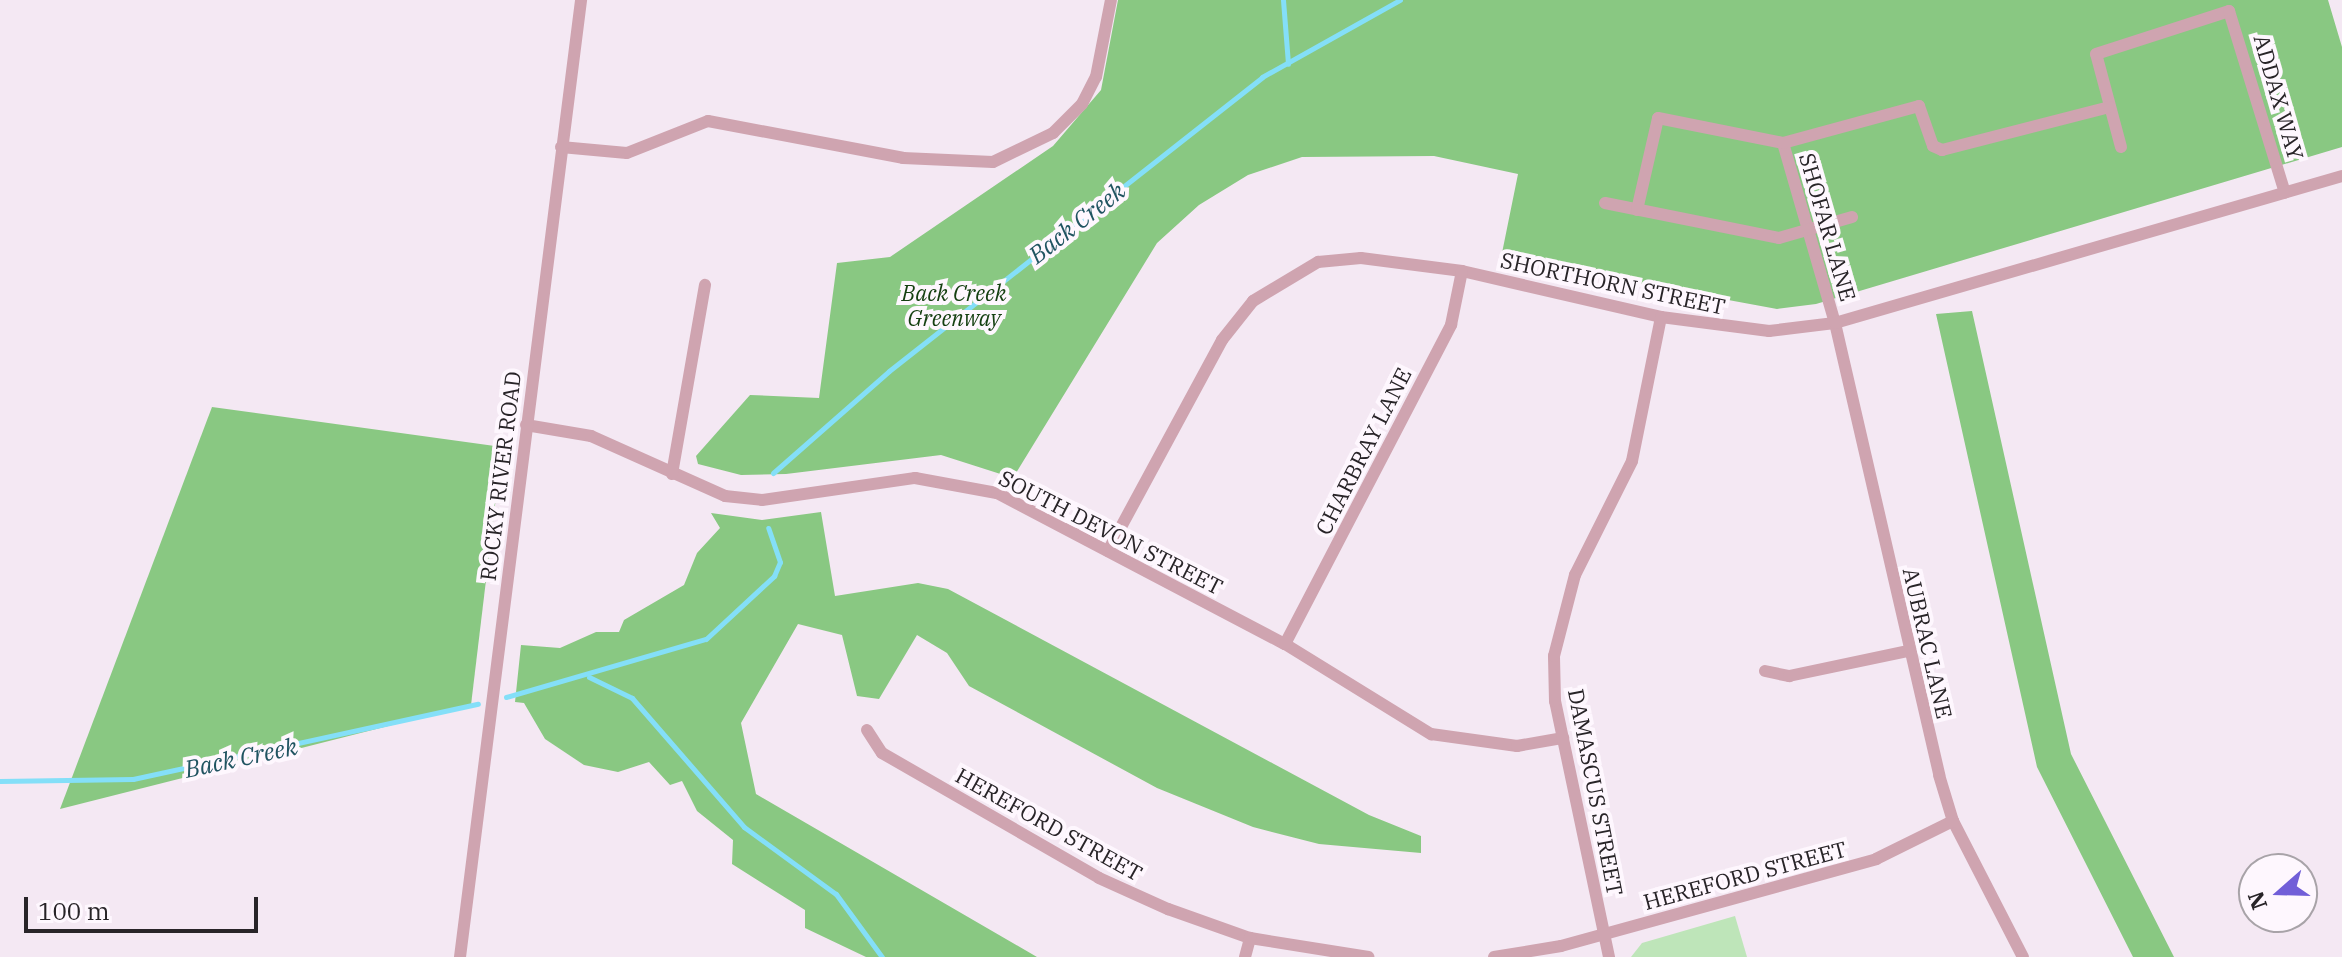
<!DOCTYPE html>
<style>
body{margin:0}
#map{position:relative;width:2342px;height:957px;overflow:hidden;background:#f4e8f3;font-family:"IBM Plex Serif",serif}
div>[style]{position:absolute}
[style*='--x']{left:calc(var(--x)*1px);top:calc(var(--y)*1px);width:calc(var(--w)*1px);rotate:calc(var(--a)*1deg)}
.green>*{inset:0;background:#bee5b9}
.forest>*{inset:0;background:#89c882}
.stream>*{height:5px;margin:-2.5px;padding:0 2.5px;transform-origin:2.5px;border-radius:2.5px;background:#84dff8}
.street>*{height:12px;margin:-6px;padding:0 6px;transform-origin:6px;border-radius:6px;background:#cfa4b0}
span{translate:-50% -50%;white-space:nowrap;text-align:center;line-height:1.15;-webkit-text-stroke:8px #fef7fe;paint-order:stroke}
.street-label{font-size:22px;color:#282428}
.park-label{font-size:22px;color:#154011;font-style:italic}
.water-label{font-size:24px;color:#205461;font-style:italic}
.north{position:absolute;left:2238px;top:853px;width:80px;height:80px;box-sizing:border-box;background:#fef7fe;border:2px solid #a8a3a8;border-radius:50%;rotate:250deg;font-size:22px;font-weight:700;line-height:32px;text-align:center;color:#282428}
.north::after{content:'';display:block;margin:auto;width:28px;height:36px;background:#715ed8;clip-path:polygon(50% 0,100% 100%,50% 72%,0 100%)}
.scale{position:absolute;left:24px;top:897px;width:234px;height:36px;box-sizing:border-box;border:4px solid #282428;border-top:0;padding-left:10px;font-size:24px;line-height:28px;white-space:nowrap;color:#282428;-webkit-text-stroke:6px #fef7fe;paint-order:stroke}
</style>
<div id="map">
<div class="green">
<i style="clip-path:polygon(1735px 916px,1747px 957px,1631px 957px,1642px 943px)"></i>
</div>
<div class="forest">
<i style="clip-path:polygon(1118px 0,2328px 0,2342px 47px,2342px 147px,1816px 304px,1777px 309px,1501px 258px,1518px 174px,1434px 156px,1302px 157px,1248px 175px,1199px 205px,1157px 243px,1013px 478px,941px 455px,786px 474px,741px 475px,698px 464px,696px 456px,750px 395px,819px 398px,837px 263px,890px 257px,1053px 146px,1101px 90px)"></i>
<i style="clip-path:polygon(1972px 311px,2071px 754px,2174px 957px,2133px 957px,2037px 767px,1936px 314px)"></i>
<i style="clip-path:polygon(212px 407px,502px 447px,471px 705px,60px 809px)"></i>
<i style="clip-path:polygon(821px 512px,835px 596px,918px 583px,948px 589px,1369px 815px,1421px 836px,1421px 853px,1319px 844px,1253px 827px,1157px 788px,969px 686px,947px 653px,917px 635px,879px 699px,857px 696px,842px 635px,798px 624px,741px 723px,756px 794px,1037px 957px,866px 957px,805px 928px,805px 910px,732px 864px,733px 840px,697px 811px,682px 781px,670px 785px,649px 762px,618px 772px,584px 765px,545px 739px,524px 703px,515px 702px,521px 645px,560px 648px,596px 632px,619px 632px,624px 620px,684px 585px,697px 553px,720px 528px,711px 513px,762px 520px)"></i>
</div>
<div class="stream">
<i style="--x:1283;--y:0;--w:64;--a:85.5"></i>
<i style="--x:773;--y:473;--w:154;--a:-41.3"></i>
<i style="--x:889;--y:371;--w:475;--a:-38.2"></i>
<i style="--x:1262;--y:77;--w:158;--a:-29.2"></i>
<i style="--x:589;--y:677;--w:48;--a:26"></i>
<i style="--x:632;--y:698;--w:171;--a:49"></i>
<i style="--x:744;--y:827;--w:114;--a:36.1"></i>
<i style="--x:836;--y:894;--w:78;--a:53.9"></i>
<i style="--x:506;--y:697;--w:208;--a:-16.2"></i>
<i style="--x:706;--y:639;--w:93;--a:-42.8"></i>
<i style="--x:774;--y:576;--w:15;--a:-67"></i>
<i style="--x:780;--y:562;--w:36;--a:-109"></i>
<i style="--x:0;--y:781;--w:133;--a:-0.9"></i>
<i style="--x:133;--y:779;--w:353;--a:-12.3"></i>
</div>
<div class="street">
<i style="--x:1783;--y:143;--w:187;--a:73.9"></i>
<i style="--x:1835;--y:323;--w:464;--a:77"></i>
<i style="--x:1939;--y:775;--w:48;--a:73.1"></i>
<i style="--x:1953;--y:821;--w:153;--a:62.8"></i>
<i style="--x:561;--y:147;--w:66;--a:5.2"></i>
<i style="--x:627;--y:153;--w:87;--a:-21.6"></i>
<i style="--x:708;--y:121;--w:198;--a:10.7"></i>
<i style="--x:903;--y:158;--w:90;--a:2.5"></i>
<i style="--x:993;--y:162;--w:67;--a:-25.8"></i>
<i style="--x:1053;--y:133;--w:41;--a:-45"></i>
<i style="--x:1082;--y:104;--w:30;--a:-63"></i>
<i style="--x:1096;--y:77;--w:78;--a:-79"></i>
<i style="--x:2121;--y:147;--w:96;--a:-105"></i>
<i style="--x:2096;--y:54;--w:140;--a:-17.9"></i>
<i style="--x:2229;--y:11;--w:190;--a:72.9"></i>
<i style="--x:1605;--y:203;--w:177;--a:11.4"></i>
<i style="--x:1779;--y:238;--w:76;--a:-16"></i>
<i style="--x:1637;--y:210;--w:94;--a:-77.1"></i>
<i style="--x:1658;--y:118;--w:127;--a:11.3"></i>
<i style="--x:1783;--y:143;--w:141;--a:-15.2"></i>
<i style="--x:1919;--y:106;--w:42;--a:70.7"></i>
<i style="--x:1933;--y:146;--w:10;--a:24"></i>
<i style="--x:1942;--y:150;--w:173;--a:-14.4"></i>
<i style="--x:526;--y:425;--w:66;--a:9.6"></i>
<i style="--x:591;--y:436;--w:147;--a:24.1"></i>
<i style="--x:725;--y:496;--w:37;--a:6"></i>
<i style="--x:762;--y:500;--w:155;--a:-8.2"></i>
<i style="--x:915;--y:478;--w:83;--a:10.4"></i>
<i style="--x:997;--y:493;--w:325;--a:27.7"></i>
<i style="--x:1285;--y:644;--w:172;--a:31.7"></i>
<i style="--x:1431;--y:734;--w:87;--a:7.9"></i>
<i style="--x:1517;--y:746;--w:47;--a:-9.9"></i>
<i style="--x:672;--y:474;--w:192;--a:-80.1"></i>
<i style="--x:1108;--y:551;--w:240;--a:-61.6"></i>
<i style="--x:1222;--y:340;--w:50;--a:-51.5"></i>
<i style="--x:1253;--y:301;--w:76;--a:-31"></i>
<i style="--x:1318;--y:262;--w:43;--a:-5.3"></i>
<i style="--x:1361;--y:258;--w:102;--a:7.3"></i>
<i style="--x:1462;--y:271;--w:204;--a:13"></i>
<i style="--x:1661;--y:317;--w:109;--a:7.4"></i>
<i style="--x:1769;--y:331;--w:66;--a:-6.9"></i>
<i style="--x:1835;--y:323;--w:528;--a:-16.17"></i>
<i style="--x:1285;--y:644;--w:360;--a:-62.5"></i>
<i style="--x:1451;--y:325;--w:55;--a:-78.5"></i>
<i style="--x:1765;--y:671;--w:25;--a:12"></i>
<i style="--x:1789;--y:676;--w:122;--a:-11.9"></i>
<i style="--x:867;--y:730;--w:27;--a:57"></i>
<i style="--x:882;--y:753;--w:250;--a:29.9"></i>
<i style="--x:1099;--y:878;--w:76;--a:24.2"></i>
<i style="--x:1168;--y:909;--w:87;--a:19.5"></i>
<i style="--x:1250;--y:938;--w:120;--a:9.1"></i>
<i style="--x:460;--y:957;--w:965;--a:-82.79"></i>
<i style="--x:1245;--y:957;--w:20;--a:-75"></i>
<i style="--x:1494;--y:957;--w:68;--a:-9.3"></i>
<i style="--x:1561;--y:946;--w:327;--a:-15.4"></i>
<i style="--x:1876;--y:859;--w:86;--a:-26.3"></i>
<i style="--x:1609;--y:957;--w:262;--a:-101.9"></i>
<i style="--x:1555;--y:701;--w:45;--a:-91.3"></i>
<i style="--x:1554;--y:656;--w:84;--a:-75.5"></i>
<i style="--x:1575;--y:575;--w:127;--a:-63.4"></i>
<i style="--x:1632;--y:461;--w:147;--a:-78.6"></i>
</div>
<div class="street-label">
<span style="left:2279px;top:97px;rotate:74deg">ADDAX WAY</span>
<span style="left:1828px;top:227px;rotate:74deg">SHOFAR LANE</span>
<span style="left:1613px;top:283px;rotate:12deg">SHORTHORN STREET</span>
<span style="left:1363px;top:451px;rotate:-63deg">CHARBRAY LANE</span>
<span style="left:500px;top:476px;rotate:-83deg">ROCKY RIVER ROAD</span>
<span style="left:1111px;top:532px;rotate:27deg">SOUTH DEVON STREET</span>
<span style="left:1928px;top:643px;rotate:77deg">AUBRAC LANE</span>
<span style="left:1596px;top:792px;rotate:79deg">DAMASCUS STREET</span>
<span style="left:1049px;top:824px;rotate:29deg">HEREFORD STREET</span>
<span style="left:1745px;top:875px;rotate:-15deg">HEREFORD STREET</span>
</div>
<div class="park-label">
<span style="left:954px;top:305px">Back Creek<br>Greenway</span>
</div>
<div class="water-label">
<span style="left:1077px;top:223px;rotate:-38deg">Back Creek</span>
<span style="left:241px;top:758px;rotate:-12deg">Back Creek</span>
</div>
<div class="north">N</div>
<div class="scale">100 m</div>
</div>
